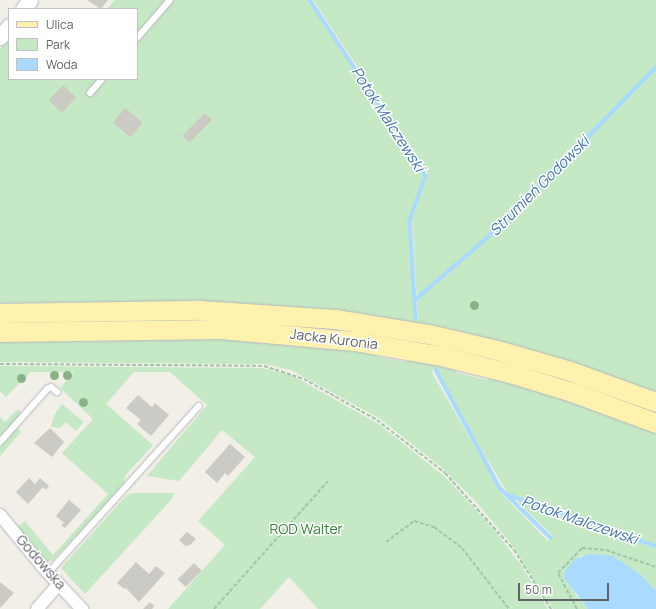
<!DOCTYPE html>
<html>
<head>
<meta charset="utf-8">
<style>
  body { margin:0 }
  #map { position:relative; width:656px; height:609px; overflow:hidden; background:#f1efe8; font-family:Manrope,sans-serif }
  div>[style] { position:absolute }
  .green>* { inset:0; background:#c5e8c5 }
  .water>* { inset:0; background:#aadaff }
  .stream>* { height:3.5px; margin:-1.75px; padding:0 1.75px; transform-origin:1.75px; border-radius:1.75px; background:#aadaff }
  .building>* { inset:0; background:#cccac5; transform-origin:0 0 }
  .path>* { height:2px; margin-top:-1px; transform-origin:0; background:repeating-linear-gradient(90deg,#9cc7a9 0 4px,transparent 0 6px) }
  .roads { filter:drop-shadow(0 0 1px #b5b8bc) drop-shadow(0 0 1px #b5b8bc) }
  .service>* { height:6px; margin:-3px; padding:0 3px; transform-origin:3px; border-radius:3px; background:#fff }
  .minor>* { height:12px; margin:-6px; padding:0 6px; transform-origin:6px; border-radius:6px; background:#fff }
  .tertiary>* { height:15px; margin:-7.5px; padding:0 7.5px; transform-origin:7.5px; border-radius:7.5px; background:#fff }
  .primary>* { height:19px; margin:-9.5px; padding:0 9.5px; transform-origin:9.5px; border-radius:9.5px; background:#fff2af }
  .trees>* { width:9px; height:9px; margin:-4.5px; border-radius:50%; background:#89b387 }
  span { translate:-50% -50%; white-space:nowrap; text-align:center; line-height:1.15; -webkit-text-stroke:3px #fff; paint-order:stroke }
  .street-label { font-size:14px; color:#5f6368 }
  .park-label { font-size:14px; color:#348238 }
  .water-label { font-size:15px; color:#4174aa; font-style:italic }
  .legend { position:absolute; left:8px; top:8px; width:130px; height:72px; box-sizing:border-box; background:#fff; border:1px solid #bfc1c3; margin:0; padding:5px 7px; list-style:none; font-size:12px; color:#5f6368 }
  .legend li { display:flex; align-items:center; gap:8px; height:20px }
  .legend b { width:20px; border:1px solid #bfc1c3 }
  .scale { position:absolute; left:518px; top:583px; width:91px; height:18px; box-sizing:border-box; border:2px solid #5f6368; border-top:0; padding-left:5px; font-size:12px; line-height:14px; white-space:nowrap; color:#5f6368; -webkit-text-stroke:3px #fff; paint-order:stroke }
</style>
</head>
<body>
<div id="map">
  <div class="green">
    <i style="clip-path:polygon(115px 0,309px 0,424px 176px,408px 223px,414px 318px,418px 319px,412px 220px,428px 173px,313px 0,656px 0,656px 395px,557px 360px,163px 302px,0 303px,0 49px,9px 38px,9px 79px,137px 79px,137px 9px,107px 9px)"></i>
    <i style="clip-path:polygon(190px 335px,367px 350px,378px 357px,407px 362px,417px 358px,449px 366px,458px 373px,486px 380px,496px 376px,577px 401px,656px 431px,656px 545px,508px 494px,450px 397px,437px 370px,433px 369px,432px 373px,503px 495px,548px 541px,553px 536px,517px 501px,656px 548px,656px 591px,641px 575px,613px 556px,581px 555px,565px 571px,575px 594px,588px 609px,553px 609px,509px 541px,477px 503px,441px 467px,379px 418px,291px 370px,264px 364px,0 362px,0 339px)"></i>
    <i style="clip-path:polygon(0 366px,262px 368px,293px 376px,380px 425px,445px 477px,494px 529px,521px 565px,548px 609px,318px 609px,289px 577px,260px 609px,168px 609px,225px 545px,198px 521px,255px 457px,222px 430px,179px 481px,147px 476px,207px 405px,170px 372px,134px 372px,106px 404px,153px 445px,125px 476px,124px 487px,53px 560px,47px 562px,16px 528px,25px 521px,53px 555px,108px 494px,62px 453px,93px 419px,60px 388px,74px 372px,31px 372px,6px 397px,0 391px)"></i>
    <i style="clip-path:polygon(62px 404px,84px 422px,76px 431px,66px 422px,60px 428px,51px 427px,54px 415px)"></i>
    <i style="clip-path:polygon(18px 409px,21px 414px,0 438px,0 417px,5px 422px)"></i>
    <i style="clip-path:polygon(17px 428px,21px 432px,0 456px,0 447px)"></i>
    <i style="clip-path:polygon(132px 493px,174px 493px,171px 500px,85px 594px,61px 568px,126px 496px)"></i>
  </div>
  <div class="water">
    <i style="clip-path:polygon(589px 554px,613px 556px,641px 575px,656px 591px,656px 609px,588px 609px,564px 578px,565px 571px,575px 559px)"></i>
  </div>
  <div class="stream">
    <i style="left:310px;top:0;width:211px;rotate:56.6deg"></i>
    <i style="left:426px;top:176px;width:48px;rotate:109.6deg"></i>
    <i style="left:410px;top:221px;width:97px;rotate:86.5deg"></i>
    <i style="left:416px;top:299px;width:112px;rotate:-40.7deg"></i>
    <i style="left:501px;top:226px;width:222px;rotate:-45.7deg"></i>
    <i style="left:436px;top:370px;width:134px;rotate:61.5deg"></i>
    <i style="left:500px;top:488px;width:71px;rotate:44.4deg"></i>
    <i style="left:508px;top:495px;width:157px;rotate:19deg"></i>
  </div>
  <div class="building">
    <i style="clip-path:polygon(108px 0,101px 9px,88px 1px,89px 0)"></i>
    <i style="left:63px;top:85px;width:18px;height:21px;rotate:43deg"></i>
    <i style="left:125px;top:108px;width:23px;height:19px;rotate:40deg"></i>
    <i style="left:205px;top:113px;width:10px;height:32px;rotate:45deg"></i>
    <i style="clip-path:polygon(138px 395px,152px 407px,155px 403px,169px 415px,151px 436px,137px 424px,141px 420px,126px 408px)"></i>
    <i style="clip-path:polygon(50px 428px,64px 442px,52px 457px,34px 443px)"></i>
    <i style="clip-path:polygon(230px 444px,245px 457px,228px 476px,225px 473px,217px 483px,205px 472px)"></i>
    <i style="clip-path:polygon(29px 478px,35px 484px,40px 478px,49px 486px,46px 490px,43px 487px,28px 504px,16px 492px)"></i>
    <i style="clip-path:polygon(69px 500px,81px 510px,65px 528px,61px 525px,64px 523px,56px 516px)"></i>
    <i style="clip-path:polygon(187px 532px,196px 539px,190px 545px,185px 546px,179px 540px)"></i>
    <i style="clip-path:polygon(136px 562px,149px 574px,156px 566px,165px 573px,139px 602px,126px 588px,124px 589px,117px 583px)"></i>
    <i style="left:194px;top:563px;width:11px;height:23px;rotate:45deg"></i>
    <i style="clip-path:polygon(0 582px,14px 593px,0 608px)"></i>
    <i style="clip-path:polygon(150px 602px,154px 606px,152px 609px,143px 609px)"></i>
  </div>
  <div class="path">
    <i style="left:0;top:364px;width:264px;rotate:0.4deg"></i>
    <i style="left:264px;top:366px;width:42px;rotate:18deg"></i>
    <i style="left:304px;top:379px;width:84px;rotate:29.3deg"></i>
    <i style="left:377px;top:420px;width:86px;rotate:37.9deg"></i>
    <i style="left:445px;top:473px;width:103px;rotate:48.1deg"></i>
    <i style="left:514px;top:550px;width:70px;rotate:57.9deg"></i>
    <i style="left:386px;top:542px;width:35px;rotate:-37deg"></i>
    <i style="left:414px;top:521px;width:21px;rotate:17deg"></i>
    <i style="left:434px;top:527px;width:35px;rotate:37deg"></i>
    <i style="left:462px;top:548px;width:77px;rotate:52.4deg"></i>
    <i style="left:214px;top:609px;width:171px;rotate:-48.3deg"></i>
    <i style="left:577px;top:609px;width:41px;rotate:-117.8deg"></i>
    <i style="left:558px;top:573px;width:35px;rotate:-46deg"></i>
    <i style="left:582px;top:548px;width:24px;rotate:5deg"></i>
    <i style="left:606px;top:550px;width:53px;rotate:18.8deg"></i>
  </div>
  <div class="roads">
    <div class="service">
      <i style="left:137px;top:38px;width:50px;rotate:-49deg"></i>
      <i style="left:90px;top:93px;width:18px;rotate:-49deg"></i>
      <i style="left:0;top:442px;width:71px;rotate:-48.4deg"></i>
      <i style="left:47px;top:389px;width:4px;rotate:-27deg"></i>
      <i style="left:51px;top:387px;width:8px;rotate:40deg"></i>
      <i style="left:48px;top:573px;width:225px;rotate:-47.9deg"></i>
    </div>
    <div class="minor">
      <i style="left:0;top:515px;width:75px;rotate:50.4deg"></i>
      <i style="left:48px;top:573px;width:50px;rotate:46.6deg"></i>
      <i style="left:37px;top:609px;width:33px;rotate:-49deg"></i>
    </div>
    <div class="tertiary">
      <i style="left:23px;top:9px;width:11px;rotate:-52deg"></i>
      <i style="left:0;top:37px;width:14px;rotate:-51deg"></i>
    </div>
    <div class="primary">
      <i style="left:0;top:313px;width:200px;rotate:-0.9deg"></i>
      <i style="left:200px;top:310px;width:135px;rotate:3.8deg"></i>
      <i style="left:335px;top:319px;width:95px;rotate:9.1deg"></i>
      <i style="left:429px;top:334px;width:70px;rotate:13.2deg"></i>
      <i style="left:497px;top:350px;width:76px;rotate:16deg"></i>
      <i style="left:570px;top:371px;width:91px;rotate:19.8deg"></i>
      <i style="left:0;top:332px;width:221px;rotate:-0.8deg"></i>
      <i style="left:221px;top:329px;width:134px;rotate:5.2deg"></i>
      <i style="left:354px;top:341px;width:88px;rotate:9.8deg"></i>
      <i style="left:441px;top:356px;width:74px;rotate:14deg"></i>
      <i style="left:513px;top:374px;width:65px;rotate:17deg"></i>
      <i style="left:575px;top:393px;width:86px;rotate:20.3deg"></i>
    </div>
  </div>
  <div class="trees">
    <i style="left:474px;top:305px"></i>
    <i style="left:54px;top:375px"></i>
    <i style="left:67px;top:375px"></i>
    <i style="left:21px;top:378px"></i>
    <i style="left:83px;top:402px"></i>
  </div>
  <div class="street-label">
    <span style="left:334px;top:339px;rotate:7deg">Jacka Kuronia</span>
    <span style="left:41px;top:562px;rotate:49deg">Godowska</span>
  </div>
  <div class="park-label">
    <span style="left:306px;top:529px">ROD Walter</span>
  </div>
  <div class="water-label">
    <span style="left:388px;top:119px;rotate:57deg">Potok Malczewski</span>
    <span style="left:539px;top:186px;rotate:-45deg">Strumień Godowski</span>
    <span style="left:580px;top:520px;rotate:19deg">Potok Malczewski</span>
  </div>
  <ul class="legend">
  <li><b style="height:5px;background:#fff2af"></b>Ulica</li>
  <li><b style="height:11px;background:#c5e8c5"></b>Park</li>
  <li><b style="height:11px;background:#aadaff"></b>Woda</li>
  </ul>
  <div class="scale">50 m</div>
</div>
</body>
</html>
